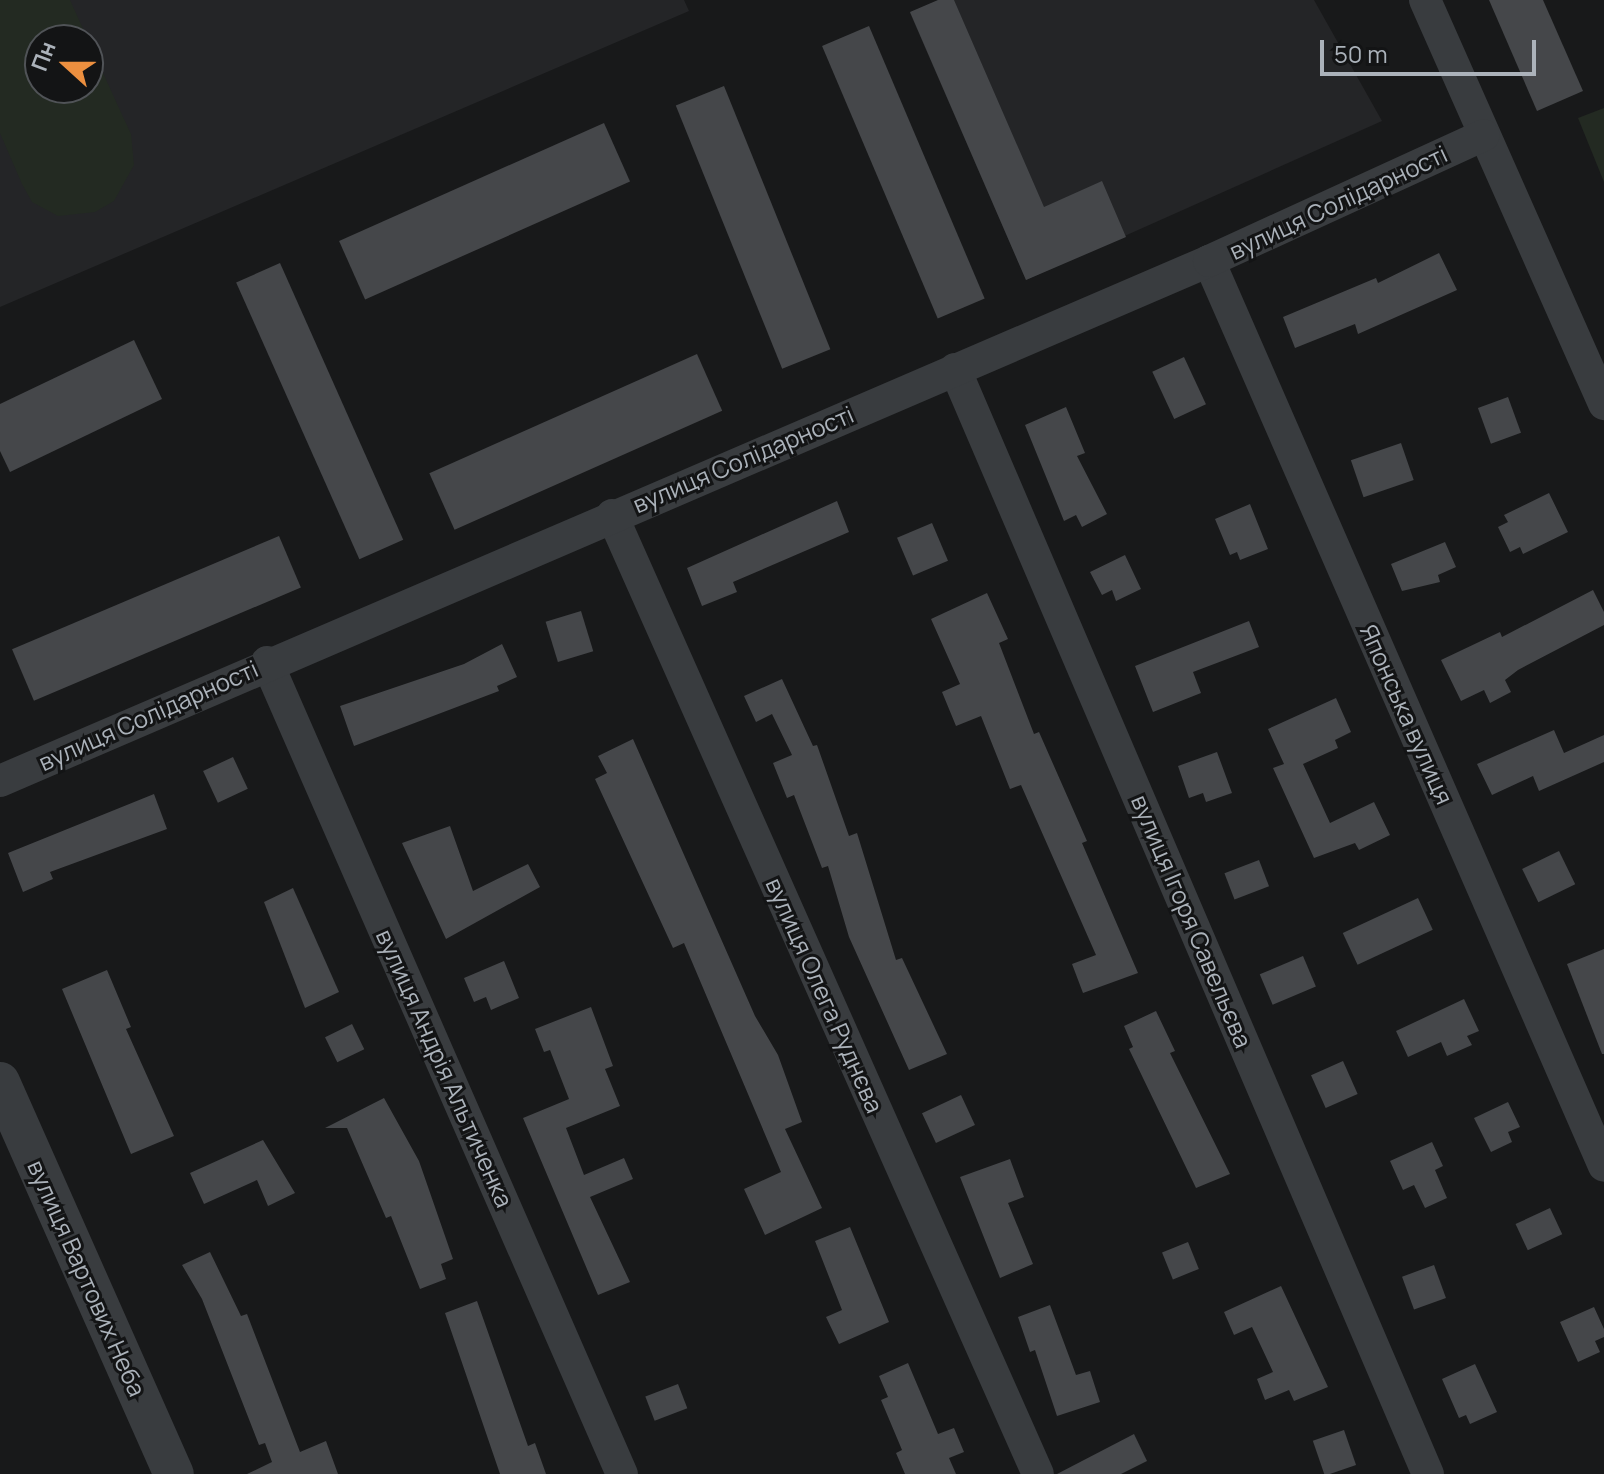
<!DOCTYPE html>
<html>
<head>
<meta charset="utf-8">
<style>
  body { margin:0 }
  #map { position:relative; width:1604px; height:1474px; overflow:hidden; background:#18191a; font-family:Manrope,sans-serif }
  div>[style] { position:absolute }
  .built>* { inset:0; background:#242527 }
  .green>* { inset:0; background:#232a22 }
  .building>* { inset:0; background:#45474a; transform-origin:0 0 }
  .minor>* { height:32px; margin:-16px; padding:0 16px; transform-origin:16px; border-radius:16px; background:#393c3f }
  .tertiary>* { height:40px; margin:-20px; padding:0 20px; transform-origin:20px; border-radius:20px; background:#393c3f }
  span { translate:-50% -50%; white-space:nowrap; text-align:center; line-height:1.15; -webkit-text-stroke:6px #131415; paint-order:stroke }
  .street-label { font-size:24px; color:#abb2ba }
  .north { position:absolute; left:24px; top:24px; width:80px; height:80px; box-sizing:border-box; background:#131415; border:2px solid #505357; border-radius:50%; rotate:291deg; font-size:22px; font-weight:700; line-height:32px; text-align:center; color:#abb2ba }
  .north::after { content:''; display:block; margin:auto; width:28px; height:36px; background:#ec8f3f; clip-path:polygon(50% 0,100% 100%,50% 72%,0 100%) }
  .scale { position:absolute; left:1320px; top:40px; width:216px; height:36px; box-sizing:border-box; border:4px solid #abb2ba; border-top:0; padding-left:10px; font-size:24px; line-height:28px; white-space:nowrap; color:#abb2ba; -webkit-text-stroke:6px #131415; paint-order:stroke }
</style>
</head>
<body>
<div id="map">
  <div class="built">
    <i style="clip-path:polygon(evenodd,0 0,684px 0,689px 11px,0 307px,0 0,40px 40px,88px 40px,88px 88px,40px 88px,40px 40px)"></i>
    <i style="clip-path:polygon(939px 0,1314px 0,1382px 121px,1026px 280px,910px 13px)"></i>
  </div>
  <div class="green">
    <i style="clip-path:polygon(evenodd,0 0,70px 0,118px 106px,131px 134px,134px 165px,114px 201px,95px 212px,58px 216px,32px 202px,22px 184px,0 133px,0 0,88px 40px,88px 88px,40px 88px,40px 40px,88px 40px)"></i>
    <i style="clip-path:polygon(1604px 108px,1604px 182px,1578px 118px)"></i>
  </div>
  <div class="building">
    <i style="clip-path:polygon(938px 0,954px 0,1044px 207px,1102px 181px,1126px 237px,1026px 280px,910px 12px)"></i>
    <i style="clip-path:polygon(1489px 0,1543px 0,1583px 91px,1537px 111px)"></i>
    <i style="left:869px;top:26px;width:296px;height:51px;rotate:67deg"></i>
    <i style="left:724px;top:86px;width:284px;height:52px;rotate:68deg"></i>
    <i style="left:604px;top:123px;width:64px;height:290px;rotate:66deg"></i>
    <i style="clip-path:polygon(1439px 253px,1457px 290px,1358px 334px,1355px 324px,1295px 348px,1283px 317px,1376px 278px,1378px 283px)"></i>
    <i style="left:280px;top:263px;width:303px;height:48px;rotate:66deg"></i>
    <i style="clip-path:polygon(134px 340px,162px 399px,10px 472px,0 451px,0 404px)"></i>
    <i style="left:697px;top:354px;width:62px;height:293px;rotate:66deg"></i>
    <i style="left:1184px;top:357px;width:52px;height:35px;rotate:65deg"></i>
    <i style="left:1508px;top:397px;width:38px;height:32px;rotate:70deg"></i>
    <i style="clip-path:polygon(1066px 407px,1085px 453px,1077px 456px,1107px 514px,1082px 527px,1076px 515px,1064px 521px,1025px 425px)"></i>
    <i style="left:1401px;top:443px;width:39px;height:53px;rotate:71deg"></i>
    <i style="clip-path:polygon(1549px 493px,1568px 532px,1523px 554px,1520px 547px,1510px 552px,1498px 527px,1508px 522px,1504px 515px)"></i>
    <i style="clip-path:polygon(837px 501px,849px 532px,733px 582px,737px 592px,702px 606px,687px 568px)"></i>
    <i style="clip-path:polygon(1250px 504px,1268px 549px,1240px 560px,1237px 552px,1230px 555px,1215px 519px)"></i>
    <i style="left:932px;top:523px;width:41px;height:38px;rotate:67deg"></i>
    <i style="left:279px;top:536px;width:56px;height:290px;rotate:67deg"></i>
    <i style="clip-path:polygon(1445px 542px,1456px 567px,1438px 575px,1440px 582px,1402px 591px,1391px 564px)"></i>
    <i style="clip-path:polygon(1125px 555px,1141px 589px,1116px 601px,1112px 590px,1102px 595px,1090px 572px)"></i>
    <i style="clip-path:polygon(1593px 590px,1604px 612px,1604px 625px,1518px 670px,1505px 680px,1511px 692px,1490px 703px,1484px 690px,1461px 701px,1441px 660px,1500px 632px,1502px 637px)"></i>
    <i style="clip-path:polygon(987px 593px,1008px 639px,999px 643px,1034px 734px,1039px 732px,1087px 841px,1082px 843px,1138px 973px,1083px 993px,1072px 964px,1096px 955px,1021px 785px,1010px 789px,981px 716px,956px 726px,942px 692px,960px 684px,931px 619px)"></i>
    <i style="left:581px;top:611px;width:42px;height:37px;rotate:73deg"></i>
    <i style="clip-path:polygon(1249px 621px,1259px 647px,1193px 672px,1201px 693px,1153px 712px,1135px 666px)"></i>
    <i style="clip-path:polygon(502px 644px,517px 677px,497px 686px,499px 691px,354px 746px,340px 706px,464px 664px)"></i>
    <i style="clip-path:polygon(782px 679px,813px 746px,817px 745px,849px 836px,857px 833px,896px 960px,902px 958px,947px 1054px,909px 1070px,849px 937px,828px 866px,822px 868px,794px 795px,787px 798px,773px 763px,792px 755px,772px 714px,756px 722px,744px 696px)"></i>
    <i style="clip-path:polygon(1336px 698px,1351px 732px,1335px 740px,1338px 748px,1303px 764px,1330px 823px,1374px 802px,1390px 835px,1359px 850px,1355px 843px,1314px 858px,1273px 768px,1284px 764px,1268px 729px)"></i>
    <i style="clip-path:polygon(1554px 730px,1564px 753px,1604px 735px,1604px 762px,1539px 791px,1533px 776px,1492px 795px,1477px 764px)"></i>
    <i style="clip-path:polygon(633px 739px,755px 1016px,778px 1055px,802px 1122px,785px 1129px,822px 1208px,765px 1235px,744px 1189px,781px 1172px,684px 943px,673px 948px,595px 779px,607px 773px,598px 756px)"></i>
    <i style="clip-path:polygon(1217px 752px,1232px 793px,1206px 802px,1203px 793px,1189px 798px,1178px 766px)"></i>
    <i style="left:233px;top:757px;width:35px;height:33px;rotate:65deg"></i>
    <i style="clip-path:polygon(154px 794px,167px 829px,50px 872px,53px 879px,23px 892px,8px 853px)"></i>
    <i style="clip-path:polygon(450px 826px,473px 891px,528px 864px,540px 887px,446px 939px,402px 843px)"></i>
    <i style="left:1559px;top:851px;width:37px;height:41px;rotate:64deg"></i>
    <i style="left:1259px;top:860px;width:28px;height:37px;rotate:69deg"></i>
    <i style="clip-path:polygon(293px 888px,339px 992px,305px 1008px,264px 902px)"></i>
    <i style="left:1418px;top:898px;width:35px;height:83px;rotate:65deg"></i>
    <i style="clip-path:polygon(1604px 949px,1604px 1054px,1602px 1054px,1567px 964px)"></i>
    <i style="left:1303px;top:956px;width:33px;height:47px;rotate:67deg"></i>
    <i style="clip-path:polygon(504px 961px,519px 998px,491px 1010px,486px 997px,474px 1002px,464px 978px)"></i>
    <i style="clip-path:polygon(107px 970px,131px 1027px,126px 1029px,174px 1136px,131px 1154px,62px 989px)"></i>
    <i style="clip-path:polygon(1464px 999px,1479px 1031px,1467px 1036px,1472px 1045px,1447px 1056px,1441px 1042px,1408px 1057px,1396px 1031px)"></i>
    <i style="clip-path:polygon(591px 1007px,613px 1066px,605px 1069px,620px 1106px,566px 1128px,584px 1175px,624px 1158px,633px 1179px,590px 1197px,630px 1282px,598px 1295px,523px 1118px,569px 1099px,550px 1050px,544px 1052px,535px 1029px)"></i>
    <i style="clip-path:polygon(1156px 1011px,1175px 1051px,1170px 1053px,1230px 1174px,1196px 1188px,1129px 1049px,1133px 1047px,1124px 1026px)"></i>
    <i style="left:352px;top:1024px;width:28px;height:30px;rotate:64deg"></i>
    <i style="left:1343px;top:1061px;width:36px;height:35px;rotate:66deg"></i>
    <i style="left:961px;top:1095px;width:33px;height:43px;rotate:65deg"></i>
    <i style="clip-path:polygon(384px 1098px,419px 1161px,453px 1259px,441px 1264px,446px 1279px,420px 1289px,391px 1216px,386px 1218px,347px 1128px,325px 1128px)"></i>
    <i style="clip-path:polygon(1508px 1102px,1520px 1127px,1508px 1132px,1512px 1142px,1491px 1152px,1474px 1118px)"></i>
    <i style="clip-path:polygon(263px 1140px,295px 1193px,268px 1206px,257px 1180px,204px 1204px,190px 1173px)"></i>
    <i style="clip-path:polygon(1432px 1142px,1443px 1166px,1435px 1170px,1447px 1198px,1425px 1208px,1414px 1185px,1403px 1190px,1390px 1161px)"></i>
    <i style="clip-path:polygon(1010px 1159px,1024px 1197px,1008px 1203px,1033px 1264px,1000px 1278px,960px 1177px)"></i>
    <i style="left:1550px;top:1208px;width:29px;height:38px;rotate:65deg"></i>
    <i style="clip-path:polygon(850px 1227px,889px 1322px,839px 1344px,826px 1317px,842px 1310px,815px 1241px)"></i>
    <i style="left:1188px;top:1242px;width:29px;height:28px;rotate:68deg"></i>
    <i style="clip-path:polygon(210px 1252px,241px 1316px,247px 1314px,300px 1452px,326px 1441px,338px 1474px,247px 1474px,272px 1462px,265px 1443px,259px 1445px,202px 1299px,182px 1265px)"></i>
    <i style="left:1434px;top:1265px;width:35px;height:34px;rotate:70deg"></i>
    <i style="clip-path:polygon(1281px 1286px,1328px 1387px,1294px 1401px,1289px 1390px,1265px 1400px,1257px 1379px,1273px 1372px,1252px 1327px,1234px 1335px,1224px 1312px)"></i>
    <i style="clip-path:polygon(477px 1301px,528px 1446px,535px 1443px,546px 1474px,500px 1474px,445px 1313px)"></i>
    <i style="clip-path:polygon(1050px 1305px,1076px 1375px,1090px 1371px,1100px 1402px,1057px 1416px,1035px 1350px,1030px 1352px,1018px 1317px)"></i>
    <i style="clip-path:polygon(1594px 1307px,1604px 1329px,1604px 1337px,1595px 1341px,1600px 1352px,1578px 1362px,1560px 1322px)"></i>
    <i style="clip-path:polygon(908px 1363px,938px 1434px,954px 1428px,964px 1452px,949px 1458px,956px 1474px,905px 1474px,896px 1453px,902px 1450px,881px 1400px,888px 1397px,879px 1376px)"></i>
    <i style="clip-path:polygon(1475px 1364px,1497px 1412px,1470px 1424px,1466px 1415px,1459px 1418px,1442px 1379px)"></i>
    <i style="left:678px;top:1384px;width:26px;height:35px;rotate:69deg"></i>
    <i style="left:1344px;top:1430px;width:37px;height:33px;rotate:71deg"></i>
    <i style="clip-path:polygon(1134px 1434px,1147px 1461px,1121px 1474px,1057px 1474px)"></i>
  </div>
  <div class="minor">
    <i style="left:1425px;top:0;width:442px;rotate:66.1deg"></i>
    <i style="left:1209px;top:261px;width:987px;rotate:66.42deg"></i>
    <i style="left:955px;top:369px;width:1202px;rotate:66.83deg"></i>
    <i style="left:612px;top:515px;width:1049px;rotate:66.05deg"></i>
    <i style="left:267px;top:662px;width:886px;rotate:66.39deg"></i>
    <i style="left:0;top:781px;width:1316px;rotate:-23.27deg"></i>
    <i style="left:1209px;top:261px;width:302px;rotate:-24.6deg"></i>
  </div>
  <div class="tertiary">
    <i style="left:0;top:1082px;width:429px;rotate:66.1deg"></i>
  </div>
  <div class="street-label">
    <span style="left:1338px;top:202px;rotate:-25deg">вулиця Солідарності</span>
    <span style="left:743px;top:459px;rotate:-23deg">вулиця Солідарності</span>
    <span style="left:1407px;top:714px;rotate:66deg">Японська вулиця</span>
    <span style="left:148px;top:715px;rotate:-24deg">вулиця Солідарності</span>
    <span style="left:1192px;top:921px;rotate:67deg">вулиця Ігоря Савельєва</span>
    <span style="left:825px;top:995px;rotate:66deg">вулиця Олега Руднєва</span>
    <span style="left:445px;top:1068px;rotate:66deg">вулиця Андрія Альтиченка</span>
    <span style="left:87px;top:1278px;rotate:66deg">вулиця Вартових Неба</span>
  </div>
  <div class="north">Пн</div>
  <div class="scale">50 m</div>
</div>
</body>
</html>
